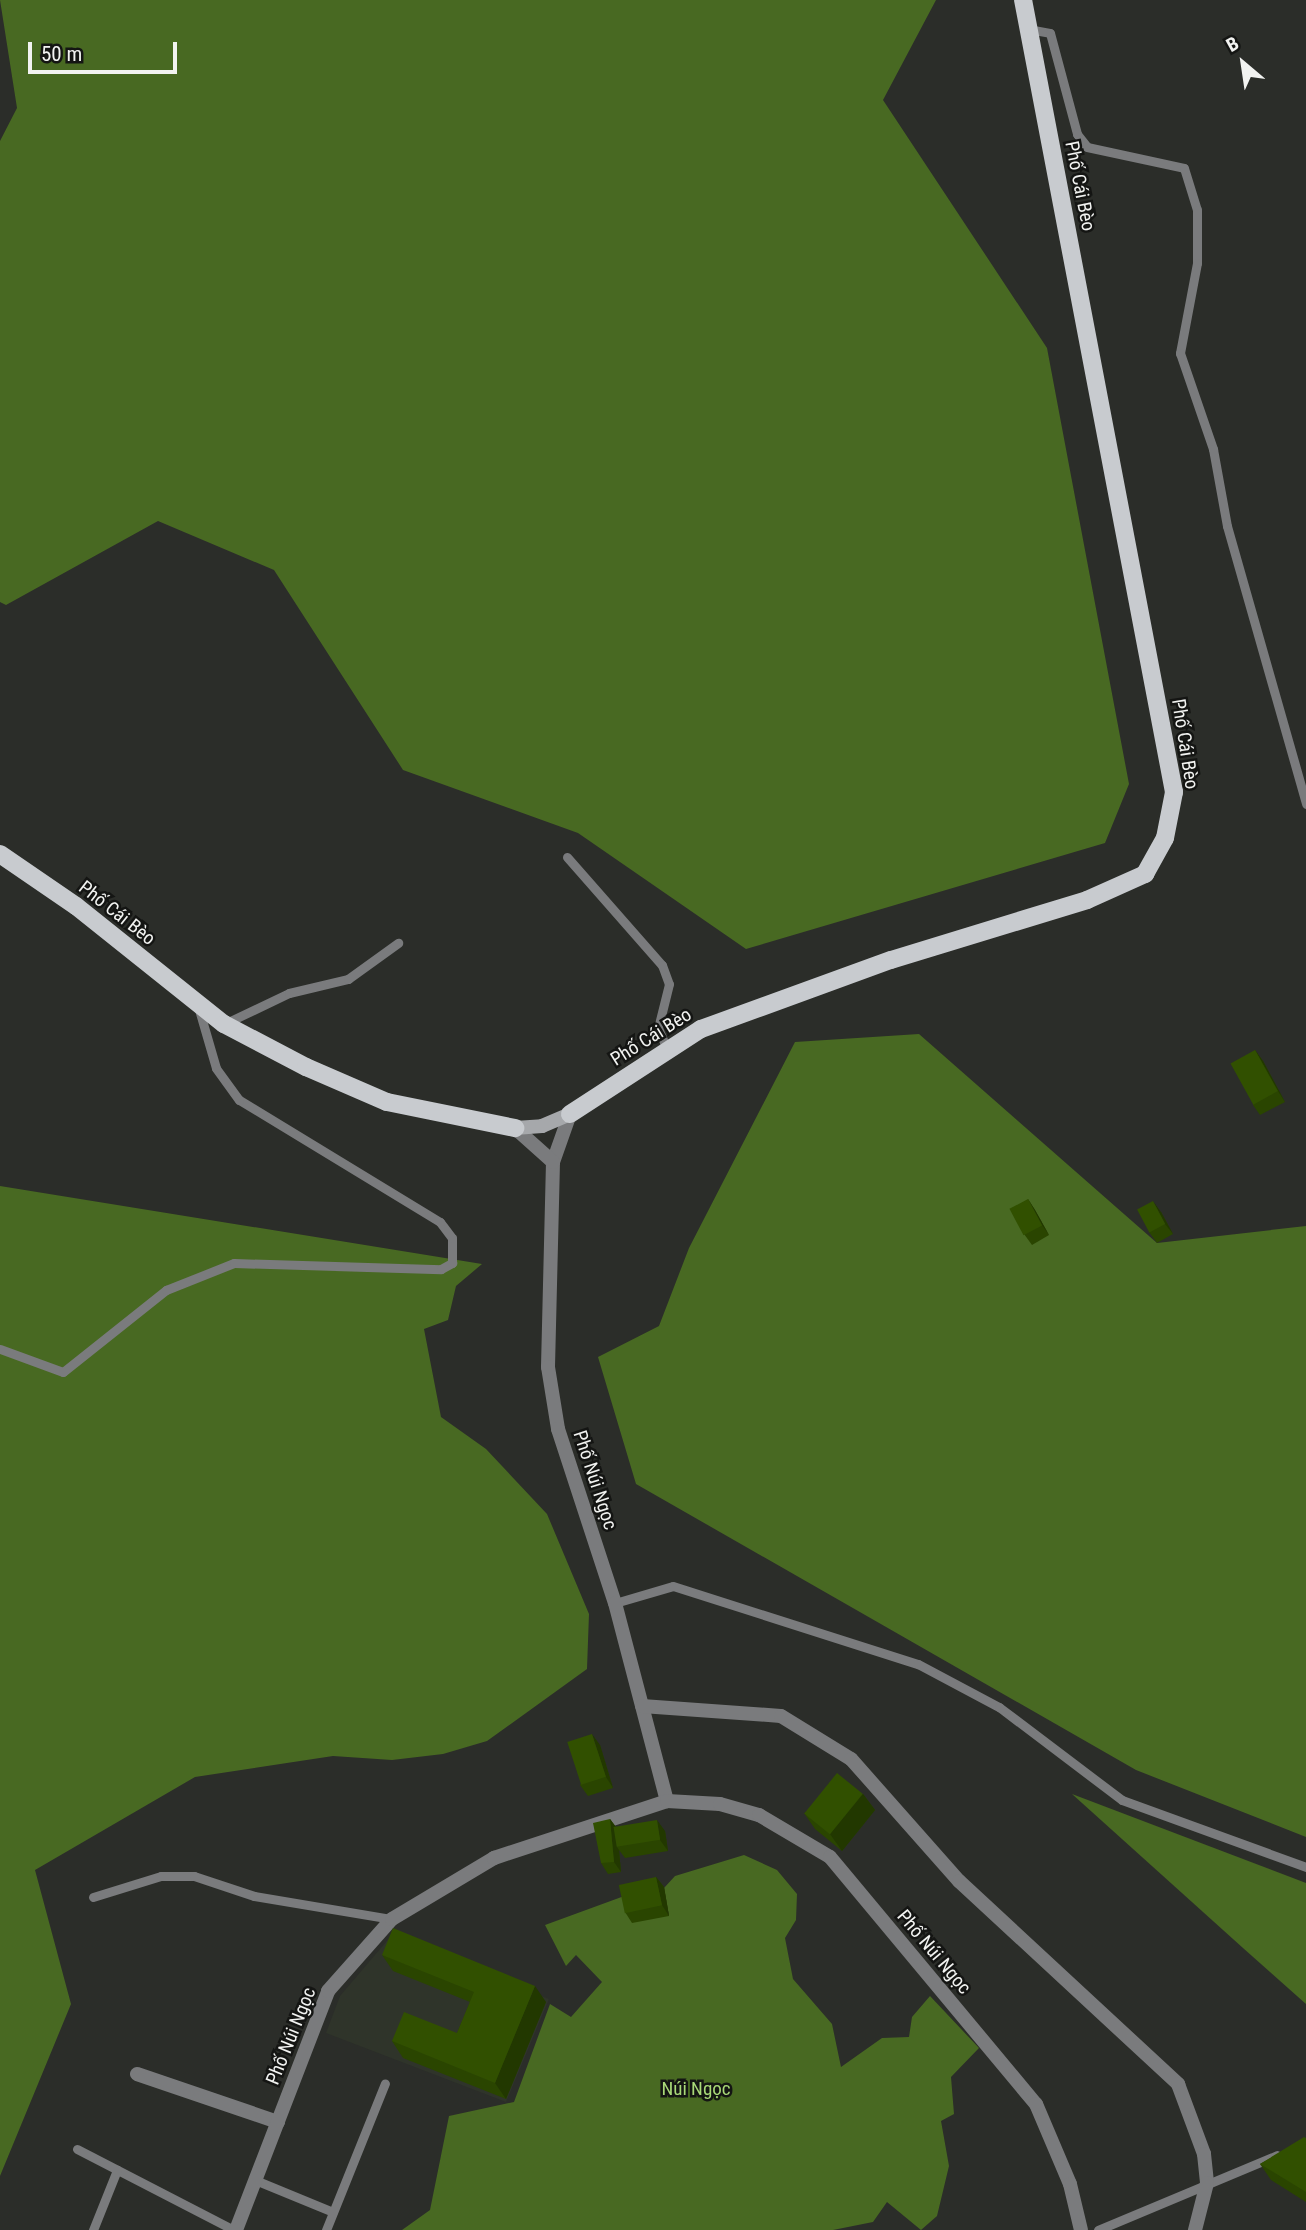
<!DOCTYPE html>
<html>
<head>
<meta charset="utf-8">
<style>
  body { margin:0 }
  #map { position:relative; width:1306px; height:2230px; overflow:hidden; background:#2b2d29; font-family:"Roboto Condensed",sans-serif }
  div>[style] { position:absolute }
  .built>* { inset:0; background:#2f342a }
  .forest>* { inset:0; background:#486922 }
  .lane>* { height:9px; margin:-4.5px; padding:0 4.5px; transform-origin:4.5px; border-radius:4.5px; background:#7a7b7d }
  .street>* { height:14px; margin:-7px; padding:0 7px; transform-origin:7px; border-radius:7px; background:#7a7b7d }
  .secondary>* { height:14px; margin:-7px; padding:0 7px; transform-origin:7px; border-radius:7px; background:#a6a8ab }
  .primary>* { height:18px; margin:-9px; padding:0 9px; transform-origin:9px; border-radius:9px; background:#c8cbcf }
  .wall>* { inset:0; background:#2a4500 }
  .shaded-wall>* { inset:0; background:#223800 }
  .building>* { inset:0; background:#315000; transform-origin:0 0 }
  span { translate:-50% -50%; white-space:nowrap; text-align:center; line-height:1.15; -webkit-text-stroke:5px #141513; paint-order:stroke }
  .street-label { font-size:19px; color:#f2f3f1 }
  .park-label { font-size:19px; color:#a9d978 }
  .north { position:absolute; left:1208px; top:28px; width:70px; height:70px; -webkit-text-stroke:5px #141513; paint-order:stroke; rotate:331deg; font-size:19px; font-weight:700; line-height:28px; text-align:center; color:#f2f3f1 }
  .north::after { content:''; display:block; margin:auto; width:24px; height:32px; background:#f2f3f1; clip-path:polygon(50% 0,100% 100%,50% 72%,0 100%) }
  .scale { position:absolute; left:28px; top:42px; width:149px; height:32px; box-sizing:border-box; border:4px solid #f2f3f1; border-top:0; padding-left:9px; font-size:21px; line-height:24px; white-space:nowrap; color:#f2f3f1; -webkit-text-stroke:5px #141513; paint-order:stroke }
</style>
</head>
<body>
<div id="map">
  <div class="built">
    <i style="clip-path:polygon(392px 1935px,549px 1999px,506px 2102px,326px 2033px,340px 1996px)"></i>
  </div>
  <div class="forest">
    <i style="clip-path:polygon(0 0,936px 0,883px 100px,1047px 348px,1129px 784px,1105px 843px,746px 949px,578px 833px,403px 770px,274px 570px,158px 521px,6px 605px,0 602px,0 141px,17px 108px)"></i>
    <i style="clip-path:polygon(919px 1034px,1157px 1243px,1306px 1226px,1306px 1837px,1136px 1770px,636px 1484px,598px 1357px,659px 1326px,689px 1248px,795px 1042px)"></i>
    <i style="clip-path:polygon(0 1186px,482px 1264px,456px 1286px,448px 1320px,424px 1329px,441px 1417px,486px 1449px,547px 1514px,589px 1614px,587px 1669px,487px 1741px,443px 1754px,392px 1760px,333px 1756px,195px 1777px,35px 1870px,71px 2004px,0 2176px)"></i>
    <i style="clip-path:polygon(1072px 1794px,1306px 1883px,1306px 2004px,1243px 1948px)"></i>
    <i style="clip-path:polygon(744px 1855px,777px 1870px,797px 1894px,796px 1920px,785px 1938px,793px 1979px,832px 2024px,841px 2067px,882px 2038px,909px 2037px,912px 2017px,930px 1996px,979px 2048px,951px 2077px,954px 2114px,941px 2121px,949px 2166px,937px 2216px,921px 2230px,887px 2202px,873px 2222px,833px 2230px,402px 2230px,430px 2210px,449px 2116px,514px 2102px,550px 2004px,571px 2017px,602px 1982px,576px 1955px,566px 1966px,545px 1925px,627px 1895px,669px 1916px,664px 1888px,675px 1876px)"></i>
  </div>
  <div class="lane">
    <i style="left:1028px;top:29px;width:22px;rotate:10deg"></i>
    <i style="left:1050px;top:33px;width:105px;rotate:75deg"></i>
    <i style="left:1077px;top:134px;width:16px;rotate:52deg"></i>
    <i style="left:1087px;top:147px;width:99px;rotate:12.2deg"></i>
    <i style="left:1184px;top:168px;width:44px;rotate:72.8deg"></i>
    <i style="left:1197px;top:210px;width:53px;rotate:90deg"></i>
    <i style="left:1197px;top:263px;width:92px;rotate:100.7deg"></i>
    <i style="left:1180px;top:353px;width:102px;rotate:71deg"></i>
    <i style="left:1213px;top:449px;width:78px;rotate:79.7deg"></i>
    <i style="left:1227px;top:526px;width:289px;rotate:74.1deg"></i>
    <i style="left:567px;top:857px;width:144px;rotate:48.7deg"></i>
    <i style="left:662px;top:965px;width:20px;rotate:70deg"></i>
    <i style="left:669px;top:984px;width:45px;rotate:104deg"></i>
    <i style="left:658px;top:1028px;width:25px;rotate:67deg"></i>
    <i style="left:224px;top:1024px;width:72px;rotate:-25.5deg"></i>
    <i style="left:289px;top:993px;width:61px;rotate:-13.3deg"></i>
    <i style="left:348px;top:979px;width:62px;rotate:-35.8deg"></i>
    <i style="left:0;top:1349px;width:67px;rotate:20.1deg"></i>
    <i style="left:63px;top:1372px;width:132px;rotate:-38.5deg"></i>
    <i style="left:166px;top:1290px;width:73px;rotate:-21.7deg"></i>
    <i style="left:234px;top:1263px;width:207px;rotate:1.7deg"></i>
    <i style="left:441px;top:1269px;width:13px;rotate:-29deg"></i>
    <i style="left:452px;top:1263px;width:25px;rotate:-90deg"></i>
    <i style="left:452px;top:1238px;width:20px;rotate:-127deg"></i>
    <i style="left:440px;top:1222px;width:235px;rotate:-148.7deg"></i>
    <i style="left:239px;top:1100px;width:39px;rotate:-126deg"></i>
    <i style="left:216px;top:1068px;width:65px;rotate:-106.2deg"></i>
    <i style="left:615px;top:1603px;width:60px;rotate:-16.3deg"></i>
    <i style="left:673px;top:1586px;width:257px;rotate:17.7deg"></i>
    <i style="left:918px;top:1664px;width:92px;rotate:28deg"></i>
    <i style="left:999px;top:1707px;width:154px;rotate:37.1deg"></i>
    <i style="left:1122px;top:1800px;width:196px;rotate:20deg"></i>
    <i style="left:93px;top:1897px;width:71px;rotate:-17.2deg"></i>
    <i style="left:161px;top:1876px;width:33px"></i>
    <i style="left:194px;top:1876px;width:63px;rotate:18.4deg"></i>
    <i style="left:254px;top:1896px;width:140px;rotate:9.5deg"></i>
    <i style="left:77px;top:2149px;width:177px;rotate:27.3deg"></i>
    <i style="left:255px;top:2180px;width:84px;rotate:22.3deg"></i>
    <i style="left:93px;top:2230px;width:65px;rotate:-68.2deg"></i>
    <i style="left:326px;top:2230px;width:158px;rotate:-68.1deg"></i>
    <i style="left:1098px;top:2230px;width:194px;rotate:-22.7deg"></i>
  </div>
  <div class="street">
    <i style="left:570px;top:1114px;width:51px;rotate:109.5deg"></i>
    <i style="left:553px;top:1162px;width:205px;rotate:91.4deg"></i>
    <i style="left:548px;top:1367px;width:63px;rotate:80.8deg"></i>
    <i style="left:558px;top:1429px;width:183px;rotate:71.9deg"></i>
    <i style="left:615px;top:1603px;width:205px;rotate:75.3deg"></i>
    <i style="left:515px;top:1128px;width:51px;rotate:41.8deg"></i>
    <i style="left:642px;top:1706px;width:139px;rotate:4.1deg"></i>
    <i style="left:781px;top:1716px;width:82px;rotate:31.6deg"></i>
    <i style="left:851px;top:1759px;width:163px;rotate:48.5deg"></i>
    <i style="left:959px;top:1881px;width:299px;rotate:42.8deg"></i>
    <i style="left:1178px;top:2084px;width:75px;rotate:69.6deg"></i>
    <i style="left:1204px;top:2154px;width:29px;rotate:84deg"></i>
    <i style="left:1207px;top:2183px;width:49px;rotate:104.3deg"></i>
    <i style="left:137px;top:2074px;width:149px;rotate:18.8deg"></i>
    <i style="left:236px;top:2230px;width:256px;rotate:-68.9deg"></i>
    <i style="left:328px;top:1991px;width:96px;rotate:-48.4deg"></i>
    <i style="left:392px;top:1919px;width:119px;rotate:-30.9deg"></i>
    <i style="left:494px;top:1858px;width:182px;rotate:-18.2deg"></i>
    <i style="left:667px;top:1801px;width:53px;rotate:3.2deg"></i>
    <i style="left:720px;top:1804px;width:41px;rotate:15.8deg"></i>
    <i style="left:759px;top:1815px;width:82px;rotate:30.6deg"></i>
    <i style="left:830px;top:1857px;width:322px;rotate:50.2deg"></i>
    <i style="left:1036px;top:2104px;width:87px;rotate:67deg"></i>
    <i style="left:1070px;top:2184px;width:47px;rotate:76.6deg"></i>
  </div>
  <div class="secondary">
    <i style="left:515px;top:1128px;width:27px;rotate:-4deg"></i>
    <i style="left:542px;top:1126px;width:30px;rotate:-23deg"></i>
  </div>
  <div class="primary">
    <i style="left:0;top:854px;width:92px;rotate:34.4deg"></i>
    <i style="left:76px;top:906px;width:189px;rotate:38.6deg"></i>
    <i style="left:224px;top:1024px;width:93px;rotate:27.7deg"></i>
    <i style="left:306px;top:1067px;width:88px;rotate:23.4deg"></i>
    <i style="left:387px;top:1102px;width:131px;rotate:11.5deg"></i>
    <i style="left:570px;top:1114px;width:156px;rotate:-33deg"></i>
    <i style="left:701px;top:1029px;width:202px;rotate:-20deg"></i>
    <i style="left:891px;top:960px;width:205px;rotate:-17deg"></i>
    <i style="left:1087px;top:900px;width:64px;rotate:-24.1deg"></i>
    <i style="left:1145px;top:874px;width:41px;rotate:-60.9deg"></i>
    <i style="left:1165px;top:838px;width:47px;rotate:-78.9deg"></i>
    <i style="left:1174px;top:792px;width:806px;rotate:-100.79deg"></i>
  </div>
  <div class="wall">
    <i style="clip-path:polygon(1255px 1050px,1263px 1061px,1285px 1102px,1260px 1115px,1253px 1105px)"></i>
    <i style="clip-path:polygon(1028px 1199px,1035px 1210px,1049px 1235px,1032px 1245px,1024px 1234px)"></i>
    <i style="clip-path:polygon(1161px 1212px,1173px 1234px,1157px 1243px,1149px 1232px)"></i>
    <i style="clip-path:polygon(600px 1745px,613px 1788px,588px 1796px,580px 1785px)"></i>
    <i style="clip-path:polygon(863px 1794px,875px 1810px,842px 1851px,815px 1829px,804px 1813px)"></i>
    <i style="clip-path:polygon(610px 1819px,616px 1827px,665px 1831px,668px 1851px,625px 1858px,619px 1850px,621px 1872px,608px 1874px,601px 1863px)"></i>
    <i style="clip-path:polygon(656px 1877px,664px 1887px,669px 1916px,632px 1923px,625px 1912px)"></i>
    <i style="clip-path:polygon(382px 1955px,546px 2002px,506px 2099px,403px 2058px,392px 2041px,457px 2033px,470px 2002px,393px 1971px)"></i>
    <i style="clip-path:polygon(1306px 2138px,1306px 2202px,1271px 2180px,1260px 2164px)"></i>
  </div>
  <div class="shaded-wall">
    <i style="clip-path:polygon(1255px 1050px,1263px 1061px,1285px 1102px,1278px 1091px)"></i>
    <i style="clip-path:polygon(1028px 1199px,1035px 1210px,1049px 1235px,1042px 1225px)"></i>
    <i style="clip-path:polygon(1153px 1201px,1161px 1212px,1173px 1234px,1165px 1224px)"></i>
    <i style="clip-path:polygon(592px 1734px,600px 1745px,613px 1788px,606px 1777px)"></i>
    <i style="clip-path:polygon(863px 1794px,875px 1810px,842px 1851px,830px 1834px)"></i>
    <i style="clip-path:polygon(610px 1819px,618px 1830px,617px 1847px,619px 1850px,621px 1872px,614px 1862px)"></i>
    <i style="clip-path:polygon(657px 1820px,665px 1831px,668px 1851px,660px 1840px)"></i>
    <i style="clip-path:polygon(656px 1877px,664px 1887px,669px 1916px,662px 1905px)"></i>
    <i style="clip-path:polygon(535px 1986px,546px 2002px,506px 2099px,495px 2083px)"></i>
  </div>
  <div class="building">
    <i style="left:1255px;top:1050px;width:47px;height:28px;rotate:61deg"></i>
    <i style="left:1028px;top:1199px;width:30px;height:21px;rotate:62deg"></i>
    <i style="left:1153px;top:1201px;width:26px;height:18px;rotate:62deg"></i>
    <i style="left:592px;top:1734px;width:45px;height:26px;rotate:72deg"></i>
    <i style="left:837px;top:1773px;width:33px;height:52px;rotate:39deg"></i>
    <i style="clip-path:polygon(610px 1819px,614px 1862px,601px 1863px,593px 1823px)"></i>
    <i style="left:657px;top:1820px;width:20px;height:44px;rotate:81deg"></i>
    <i style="left:656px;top:1877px;width:29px;height:38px;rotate:78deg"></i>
    <i style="clip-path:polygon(393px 1928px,535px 1986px,495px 2083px,392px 2041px,404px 2012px,457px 2033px,474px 1992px,382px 1955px)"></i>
    <i style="clip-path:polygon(1304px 2137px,1306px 2138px,1306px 2192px,1260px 2164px)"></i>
  </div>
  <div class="street-label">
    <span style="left:1080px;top:186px;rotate:79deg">Phố Cái Bèo</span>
    <span style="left:1185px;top:744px;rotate:81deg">Phố Cái Bèo</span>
    <span style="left:117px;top:913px;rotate:38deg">Phố Cái Bèo</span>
    <span style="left:651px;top:1037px;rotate:-32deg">Phố Cái Bèo</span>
    <span style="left:595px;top:1480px;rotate:72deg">Phố Núi Ngọc</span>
    <span style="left:934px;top:1952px;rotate:50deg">Phố Núi Ngọc</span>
    <span style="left:291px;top:2036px;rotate:-68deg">Phố Núi Ngọc</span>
  </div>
  <div class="park-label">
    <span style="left:696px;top:2089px">Núi Ngọc</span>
  </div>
  <div class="north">B</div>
  <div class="scale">50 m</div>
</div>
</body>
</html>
